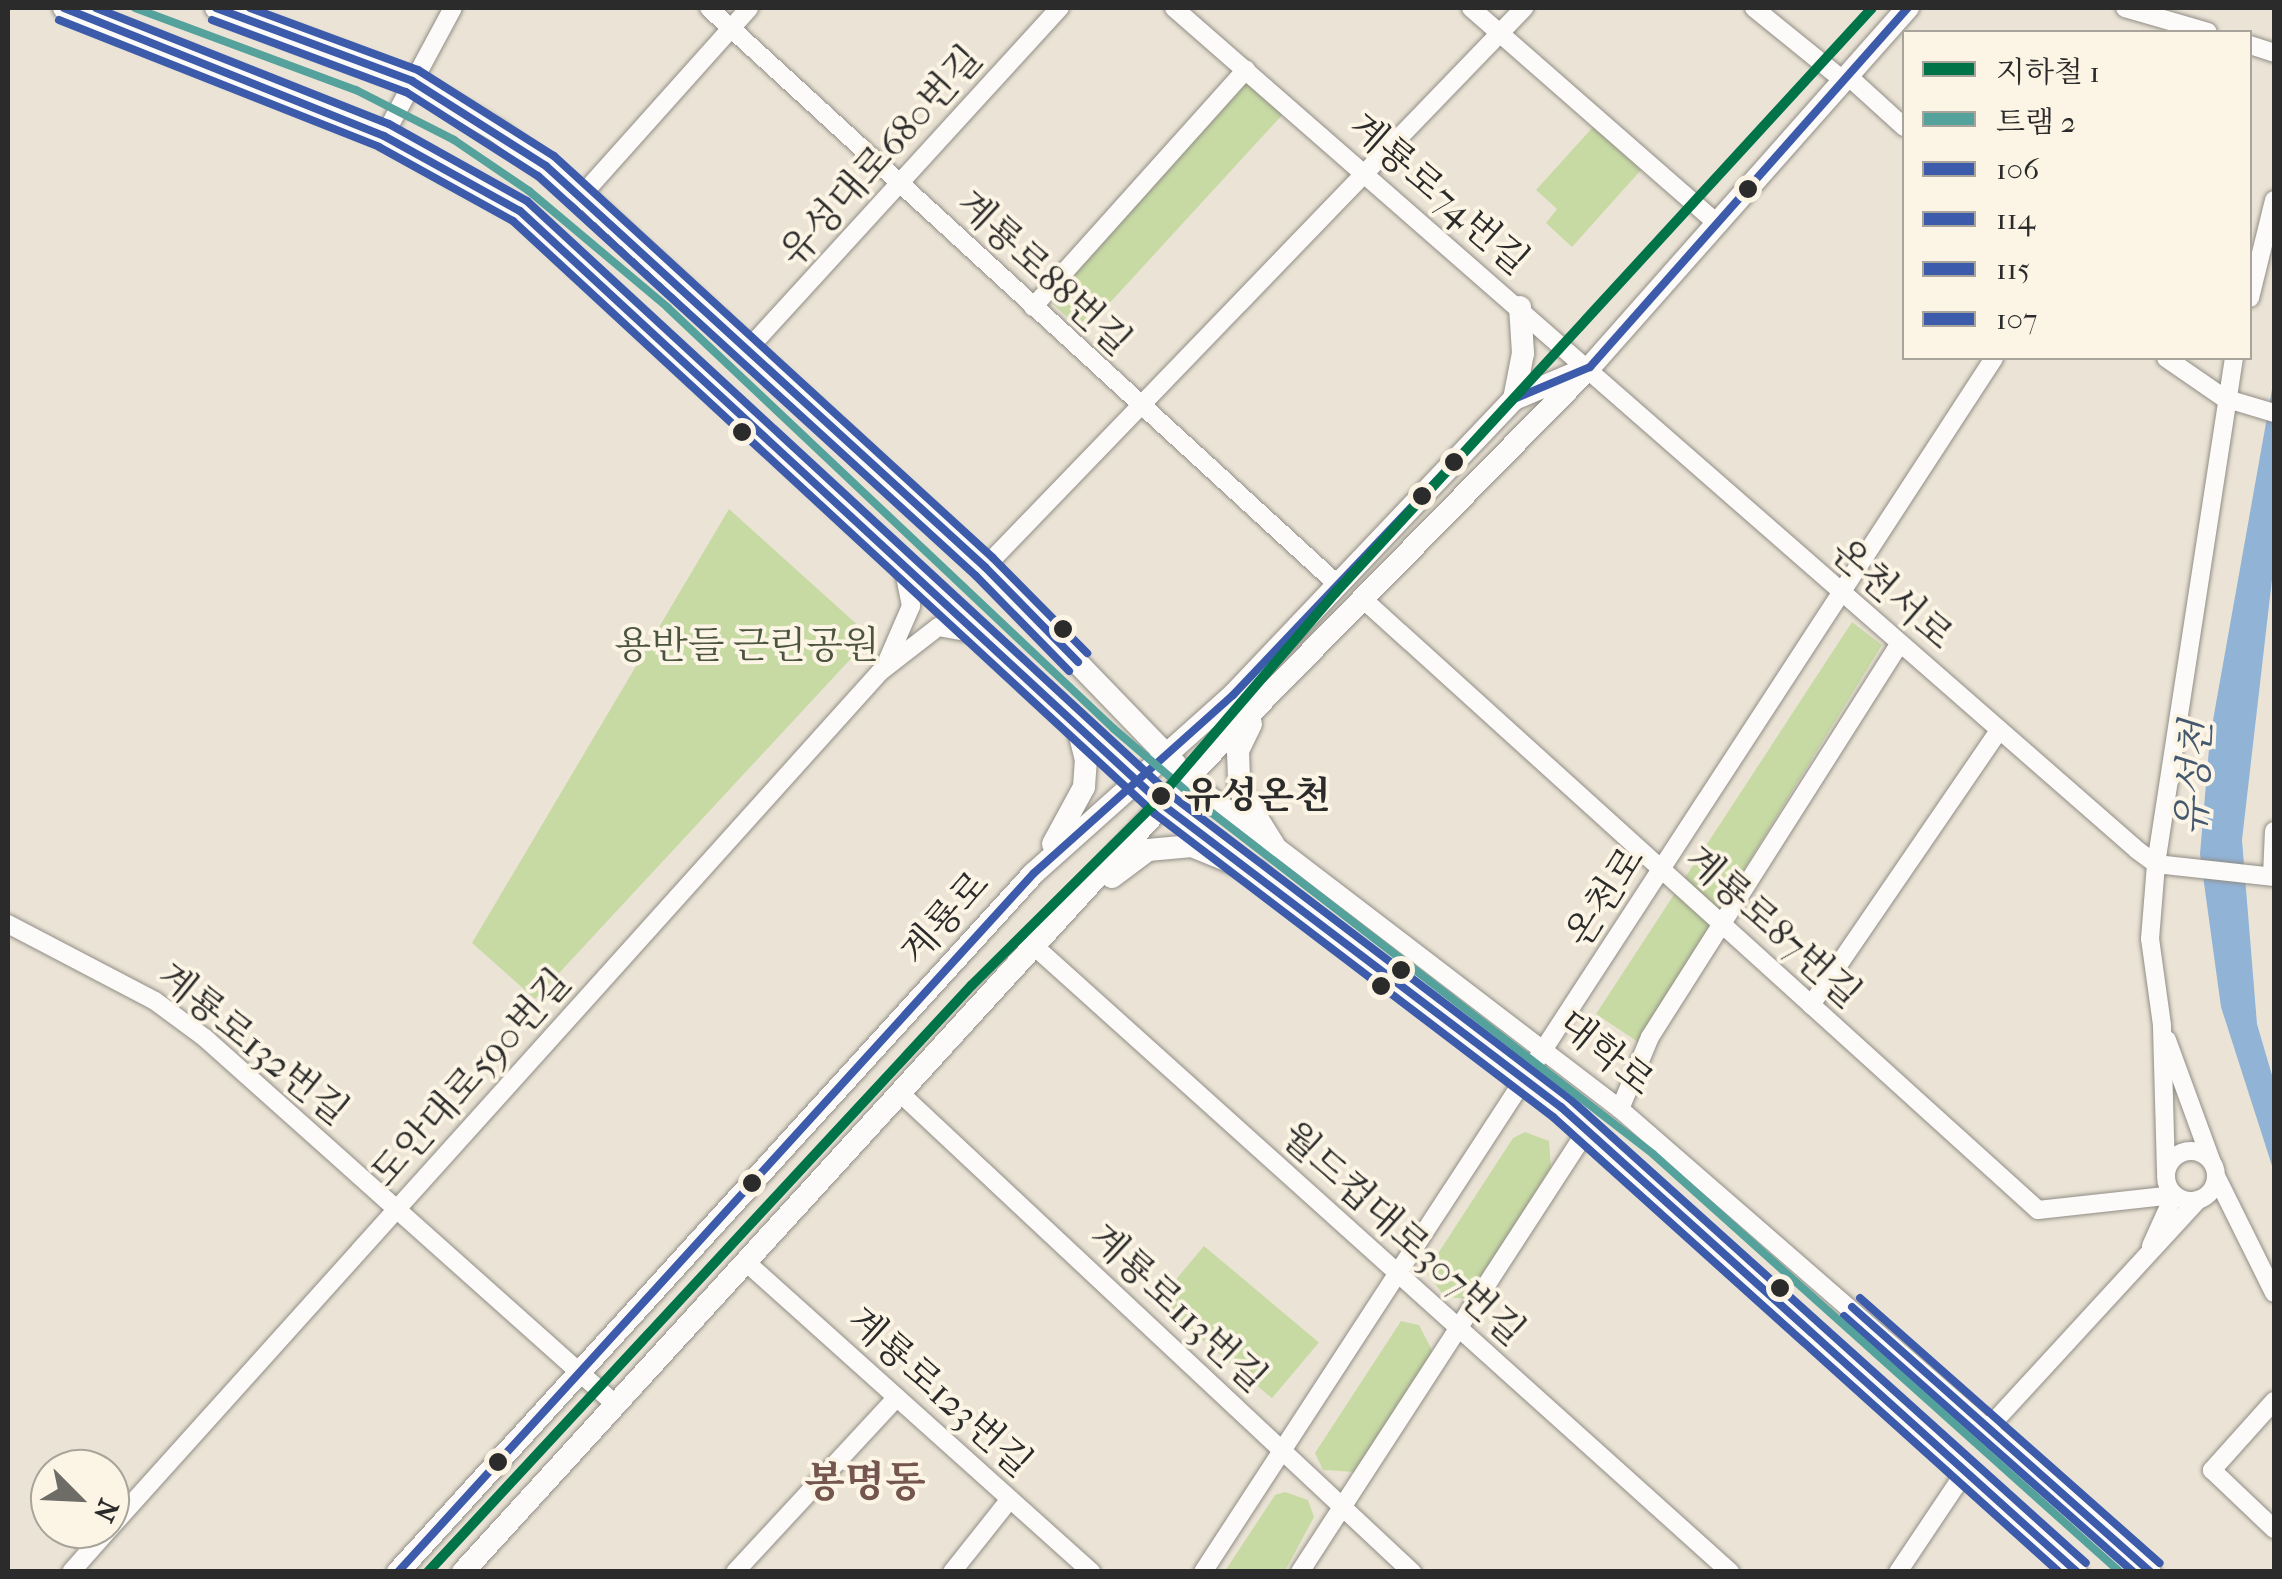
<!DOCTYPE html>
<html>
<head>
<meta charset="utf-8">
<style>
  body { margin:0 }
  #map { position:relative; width:2282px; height:1579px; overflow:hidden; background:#ebe4d6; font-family:"IM FELL French Canon","Noto Serif KR",serif }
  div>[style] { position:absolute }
  .green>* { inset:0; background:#c7daa4; transform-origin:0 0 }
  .water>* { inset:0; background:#91b3d6 }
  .roads { filter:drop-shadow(0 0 2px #918d86) drop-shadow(0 0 2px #918d86) }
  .minor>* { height:18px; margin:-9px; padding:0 9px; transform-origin:9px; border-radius:9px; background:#fcfbf9 }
  .minor>.ring { margin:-9px; padding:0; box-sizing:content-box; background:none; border:18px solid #fcfbf9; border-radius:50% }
  .major>* { height:22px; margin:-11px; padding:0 11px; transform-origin:11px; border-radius:11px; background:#fcfbf9 }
  .bus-1>* { height:8px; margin:-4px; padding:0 4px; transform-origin:4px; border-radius:4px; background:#3d5bab }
  .bus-2>* { height:8px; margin:-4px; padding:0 4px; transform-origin:4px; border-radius:4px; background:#3d5bab }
  .bus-3>* { height:8px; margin:-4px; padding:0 4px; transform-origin:4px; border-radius:4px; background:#3d5bab }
  .bus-4>* { height:8px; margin:-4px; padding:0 4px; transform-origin:4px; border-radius:4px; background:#3d5bab }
  .tram-1>* { height:8px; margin:-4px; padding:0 4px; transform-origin:4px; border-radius:4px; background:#55a29d }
  .metro-1>* { height:10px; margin:-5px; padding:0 5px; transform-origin:5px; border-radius:5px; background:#007448 }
  .dots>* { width:28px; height:28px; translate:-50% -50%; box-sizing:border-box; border:5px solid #fcf5e5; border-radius:50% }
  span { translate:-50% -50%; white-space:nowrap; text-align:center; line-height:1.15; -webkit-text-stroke:8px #fcf5e5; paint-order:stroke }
  .street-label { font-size:38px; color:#2b2b2b }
  .park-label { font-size:38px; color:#4b543f }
  .stop-label { font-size:38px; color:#2b2b2b; font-weight:700 }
  .left { translate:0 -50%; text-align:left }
  .water-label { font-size:40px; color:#44596f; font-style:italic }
  .quarter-label { font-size:42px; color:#745550; font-weight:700 }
  .frame { position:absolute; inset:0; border:10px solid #2b2b2b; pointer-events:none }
  .legend { position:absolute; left:1902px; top:30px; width:350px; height:330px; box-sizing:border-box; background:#fcf5e5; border:2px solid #a8a49b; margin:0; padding:12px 18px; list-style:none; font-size:30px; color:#2b2b2b }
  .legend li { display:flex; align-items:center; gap:20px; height:50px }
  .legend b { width:50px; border:2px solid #a8a49b }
  .north { position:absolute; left:30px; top:1449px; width:100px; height:100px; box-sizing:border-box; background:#fcf5e5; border:2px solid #a8a49b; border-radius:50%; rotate:114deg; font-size:28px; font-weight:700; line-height:40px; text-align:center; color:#2b2b2b }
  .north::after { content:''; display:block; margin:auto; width:35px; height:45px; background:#6e6c67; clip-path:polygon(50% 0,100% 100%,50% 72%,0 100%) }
</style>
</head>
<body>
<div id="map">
  <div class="green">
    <i style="clip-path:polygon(1247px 78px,1284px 113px,1083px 332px,1053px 304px,1052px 291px)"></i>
    <i style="clip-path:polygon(1593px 127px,1641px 170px,1572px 247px,1546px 223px,1557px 209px,1536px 190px)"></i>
    <i style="clip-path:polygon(729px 509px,871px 637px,535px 999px,472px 943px)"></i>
    <i style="clip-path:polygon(1852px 622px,1882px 645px,1638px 1042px,1596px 1014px)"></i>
    <i style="clip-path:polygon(1525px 1132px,1549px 1141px,1551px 1167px,1469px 1299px,1445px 1297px,1426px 1272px,1513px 1138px)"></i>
    <i style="left:1204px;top:1246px;width:150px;height:73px;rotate:40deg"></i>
    <i style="clip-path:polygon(1401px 1321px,1419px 1325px,1434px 1354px,1356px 1472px,1323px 1470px,1315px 1453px)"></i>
    <i style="clip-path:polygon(1285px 1492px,1308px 1500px,1314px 1517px,1285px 1571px,1225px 1571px,1275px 1495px)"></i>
  </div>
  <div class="water">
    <i style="clip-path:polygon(2274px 378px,2274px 562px,2242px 840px,2257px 1024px,2274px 1082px,2274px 1172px,2221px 1007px,2200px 854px,2210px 737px)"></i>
  </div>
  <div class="roads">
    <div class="minor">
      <i style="left:709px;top:8px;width:852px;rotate:42.53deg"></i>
      <i style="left:1174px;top:8px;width:1279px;rotate:41.16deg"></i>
      <i style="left:2137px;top:850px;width:24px;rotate:36deg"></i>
      <i style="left:2156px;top:864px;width:119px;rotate:6.3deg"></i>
      <i style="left:1471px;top:8px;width:328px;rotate:41.2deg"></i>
      <i style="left:1754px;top:8px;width:116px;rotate:39deg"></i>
      <i style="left:2125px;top:8px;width:86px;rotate:16.1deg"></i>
      <i style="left:2250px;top:45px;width:25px;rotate:18deg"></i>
      <i style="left:1848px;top:76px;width:76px;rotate:42.3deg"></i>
      <i style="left:384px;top:136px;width:145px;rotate:-61.7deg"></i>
      <i style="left:582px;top:195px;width:251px;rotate:-48.2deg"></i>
      <i style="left:2250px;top:298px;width:101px;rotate:-76.2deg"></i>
      <i style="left:1033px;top:307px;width:319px;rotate:-48.1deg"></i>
      <i style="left:749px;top:348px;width:461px;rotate:-47.6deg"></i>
      <i style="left:2166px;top:358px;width:70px;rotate:34.6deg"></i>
      <i style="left:2224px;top:398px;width:52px;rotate:16.7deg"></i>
      <i style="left:985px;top:567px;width:777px;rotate:-46.04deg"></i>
      <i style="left:1364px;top:600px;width:909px;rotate:42.15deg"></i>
      <i style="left:2038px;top:1210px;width:137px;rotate:-6.3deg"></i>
      <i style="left:888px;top:659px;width:58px;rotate:-66.5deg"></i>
      <i style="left:911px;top:606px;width:46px;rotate:-101.3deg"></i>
      <i style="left:1187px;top:778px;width:545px;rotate:37.4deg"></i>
      <i style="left:1620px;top:1109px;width:705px;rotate:41.03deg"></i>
      <i style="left:1163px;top:805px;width:500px;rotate:37.2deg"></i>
      <i style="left:1561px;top:1107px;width:695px;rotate:41.97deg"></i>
      <i style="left:2272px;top:876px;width:45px;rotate:-87.5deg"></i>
      <i style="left:8px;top:924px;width:166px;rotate:27.6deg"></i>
      <i style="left:155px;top:1001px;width:62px;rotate:36.5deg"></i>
      <i style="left:205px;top:1038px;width:551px;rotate:41.76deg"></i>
      <i style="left:1033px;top:945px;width:938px;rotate:41.97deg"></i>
      <i style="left:1811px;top:1005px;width:333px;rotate:-55.6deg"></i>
      <i style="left:2167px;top:1040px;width:128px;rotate:69.9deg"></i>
      <i style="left:899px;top:1092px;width:703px;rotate:43.1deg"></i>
      <i style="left:1620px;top:1109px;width:78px;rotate:-67.4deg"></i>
      <i style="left:1650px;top:1037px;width:465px;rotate:-57.6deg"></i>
      <i class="ring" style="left:2166px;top:1151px;width:32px;height:32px"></i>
      <i style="left:2166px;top:1171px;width:146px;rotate:-91.6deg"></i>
      <i style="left:2162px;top:1025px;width:87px;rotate:-97.9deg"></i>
      <i style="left:2150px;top:939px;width:75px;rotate:-85.4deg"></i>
      <i style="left:2156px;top:864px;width:512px;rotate:-81.24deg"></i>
      <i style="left:2217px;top:1178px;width:128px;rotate:63.6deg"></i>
      <i style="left:2151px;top:1246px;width:56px;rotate:-65.7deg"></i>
      <i style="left:746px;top:1262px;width:464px;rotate:41.9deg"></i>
      <i style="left:2274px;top:1401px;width:93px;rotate:131.9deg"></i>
      <i style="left:2212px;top:1470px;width:86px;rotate:43.6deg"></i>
      <i style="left:1991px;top:1425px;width:306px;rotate:-47.4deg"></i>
      <i style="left:110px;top:1528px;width:1151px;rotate:-48.03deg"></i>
      <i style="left:880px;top:672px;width:73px;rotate:-37.8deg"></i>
      <i style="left:938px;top:627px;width:39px;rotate:10deg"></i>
      <i style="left:71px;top:1572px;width:57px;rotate:-48.5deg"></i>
      <i style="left:735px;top:1572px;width:238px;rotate:-47.2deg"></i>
      <i style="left:952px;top:1572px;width:93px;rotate:-51.5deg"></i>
      <i style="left:1203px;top:1572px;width:1449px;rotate:-56.91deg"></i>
      <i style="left:1300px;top:1572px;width:527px;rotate:-57deg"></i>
      <i style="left:1898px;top:1572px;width:120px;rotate:-56.2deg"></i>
    </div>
    <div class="major">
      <i style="left:64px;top:8px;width:345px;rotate:21.8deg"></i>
      <i style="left:384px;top:136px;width:155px;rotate:28.9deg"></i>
      <i style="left:520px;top:211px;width:875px;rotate:42.73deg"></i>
      <i style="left:216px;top:8px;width:209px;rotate:20.4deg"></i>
      <i style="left:412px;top:81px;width:99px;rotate:30.5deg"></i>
      <i style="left:497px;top:131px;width:106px;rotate:37deg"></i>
      <i style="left:582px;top:195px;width:548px;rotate:42.71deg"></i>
      <i style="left:985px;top:567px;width:274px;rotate:46deg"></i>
      <i style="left:1514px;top:399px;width:47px;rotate:-78.9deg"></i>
      <i style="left:1523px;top:353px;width:46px;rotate:-93.7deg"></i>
      <i style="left:1251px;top:724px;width:30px;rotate:116deg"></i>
      <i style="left:1238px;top:751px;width:38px;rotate:88deg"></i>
      <i style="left:1239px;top:789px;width:66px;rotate:58deg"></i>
      <i style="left:1053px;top:844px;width:65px;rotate:-61.5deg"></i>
      <i style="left:1084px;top:787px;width:27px;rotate:-86deg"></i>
      <i style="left:1086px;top:760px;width:36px;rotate:-104deg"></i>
      <i style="left:1112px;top:877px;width:45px;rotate:-36.9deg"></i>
      <i style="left:1148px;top:850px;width:44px;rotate:-5.2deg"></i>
      <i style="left:1192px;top:846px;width:71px;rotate:22.2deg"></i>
      <i style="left:398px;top:1572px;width:945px;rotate:-47.7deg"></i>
      <i style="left:1034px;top:873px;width:267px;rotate:-41.8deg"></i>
      <i style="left:1233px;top:695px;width:408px;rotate:-46.5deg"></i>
      <i style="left:1514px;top:399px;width:69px;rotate:-22.9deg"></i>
      <i style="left:463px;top:1572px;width:1075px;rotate:-47.64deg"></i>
      <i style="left:1187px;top:778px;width:576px;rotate:-45.56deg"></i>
      <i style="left:1590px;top:367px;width:480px;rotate:-48.5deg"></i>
    </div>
  </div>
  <div class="bus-1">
    <i style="left:64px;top:8px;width:345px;rotate:21.8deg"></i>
    <i style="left:384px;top:136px;width:155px;rotate:28.9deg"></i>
    <i style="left:520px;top:211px;width:875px;rotate:42.73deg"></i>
    <i style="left:1163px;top:805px;width:500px;rotate:37.2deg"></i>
    <i style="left:1561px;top:1107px;width:695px;rotate:42.02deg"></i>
    <i style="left:216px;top:8px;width:209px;rotate:20.4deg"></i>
    <i style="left:412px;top:81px;width:159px;rotate:32.4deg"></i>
    <i style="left:546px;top:166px;width:595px;rotate:42.41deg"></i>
    <i style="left:985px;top:567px;width:133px;rotate:45.6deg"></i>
    <i style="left:1852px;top:1307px;width:400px;rotate:41.6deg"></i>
  </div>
  <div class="bus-2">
    <i style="left:59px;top:20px;width:344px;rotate:21.6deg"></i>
    <i style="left:379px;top:147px;width:153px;rotate:28.9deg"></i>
    <i style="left:513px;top:221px;width:874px;rotate:42.73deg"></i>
    <i style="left:1155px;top:814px;width:500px;rotate:37.28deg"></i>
    <i style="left:1553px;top:1117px;width:680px;rotate:41.96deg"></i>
    <i style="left:212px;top:20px;width:207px;rotate:20.4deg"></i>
    <i style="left:406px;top:92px;width:156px;rotate:32.5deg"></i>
    <i style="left:538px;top:176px;width:593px;rotate:42.4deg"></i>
    <i style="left:976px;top:576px;width:133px;rotate:45.6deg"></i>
    <i style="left:1844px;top:1316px;width:386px;rotate:41.5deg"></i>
  </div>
  <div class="bus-3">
    <i style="left:96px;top:8px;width:315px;rotate:21.6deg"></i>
    <i style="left:389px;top:124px;width:158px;rotate:29.2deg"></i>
    <i style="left:527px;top:201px;width:876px;rotate:42.69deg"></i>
    <i style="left:1171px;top:795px;width:500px;rotate:37.28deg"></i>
    <i style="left:1569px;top:1098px;width:695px;rotate:41.97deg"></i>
    <i style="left:250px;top:8px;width:179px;rotate:20.3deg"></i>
    <i style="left:418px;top:70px;width:161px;rotate:32.3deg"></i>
    <i style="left:554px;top:156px;width:595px;rotate:42.48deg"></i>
    <i style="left:993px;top:558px;width:134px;rotate:45.3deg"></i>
    <i style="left:1860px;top:1298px;width:400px;rotate:41.5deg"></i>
  </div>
  <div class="bus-4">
    <i style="left:398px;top:1572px;width:945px;rotate:-47.7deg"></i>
    <i style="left:1034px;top:873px;width:267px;rotate:-41.8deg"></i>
    <i style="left:1233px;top:695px;width:408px;rotate:-46.5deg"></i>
    <i style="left:1514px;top:399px;width:82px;rotate:-22.8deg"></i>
    <i style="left:1590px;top:367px;width:480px;rotate:-48.5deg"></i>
  </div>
  <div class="tram-1">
    <i style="left:135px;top:8px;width:236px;rotate:20.4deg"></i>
    <i style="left:356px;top:90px;width:110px;rotate:27deg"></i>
    <i style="left:454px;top:140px;width:91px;rotate:34.2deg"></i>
    <i style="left:529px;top:191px;width:180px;rotate:40deg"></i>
    <i style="left:667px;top:307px;width:615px;rotate:43.35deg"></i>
    <i style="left:1114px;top:729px;width:129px;rotate:40.6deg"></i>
    <i style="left:1212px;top:813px;width:557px;rotate:37.71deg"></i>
    <i style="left:1653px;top:1154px;width:627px;rotate:41.83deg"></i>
  </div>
  <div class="metro-1">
    <i style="left:428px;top:1572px;width:800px;rotate:-47.18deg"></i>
    <i style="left:972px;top:985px;width:258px;rotate:-44.8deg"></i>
    <i style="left:1155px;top:803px;width:277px;rotate:-49.4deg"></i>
    <i style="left:1335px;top:593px;width:794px;rotate:-47.45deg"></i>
  </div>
  <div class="dots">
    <i style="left:1748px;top:189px;background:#2b2b2b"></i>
    <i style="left:742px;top:432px;background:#2b2b2b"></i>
    <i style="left:1454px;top:462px;background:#2b2b2b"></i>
    <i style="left:1422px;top:496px;background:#2b2b2b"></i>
    <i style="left:1063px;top:629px;background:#2b2b2b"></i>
    <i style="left:1161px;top:796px;background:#2b2b2b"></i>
    <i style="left:1401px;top:970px;background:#2b2b2b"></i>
    <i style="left:1381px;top:986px;background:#2b2b2b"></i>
    <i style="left:752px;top:1183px;background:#2b2b2b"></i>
    <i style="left:1780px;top:1288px;background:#2b2b2b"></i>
    <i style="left:498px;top:1462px;background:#2b2b2b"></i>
  </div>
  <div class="street-label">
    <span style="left:881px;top:156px;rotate:-48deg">유성대로680번길</span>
    <span style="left:1439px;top:194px;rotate:41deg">계룡로74번길</span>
    <span style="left:1044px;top:273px;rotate:43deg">계룡로88번길</span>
    <span style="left:1892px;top:594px;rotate:41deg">온천서로</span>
    <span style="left:1605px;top:897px;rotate:-57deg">온천로</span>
    <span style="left:945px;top:918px;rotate:-48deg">계룡로</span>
    <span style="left:1773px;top:927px;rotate:42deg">계룡로87번길</span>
    <span style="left:253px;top:1044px;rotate:39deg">계룡로132번길</span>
    <span style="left:1606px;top:1053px;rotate:39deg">대학로</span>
    <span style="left:471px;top:1078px;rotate:-48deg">도안대로590번길</span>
    <span style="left:1403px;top:1234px;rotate:42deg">월드컵대로307번길</span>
    <span style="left:1178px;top:1308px;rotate:43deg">계룡로113번길</span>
    <span style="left:940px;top:1392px;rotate:42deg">계룡로123번길</span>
  </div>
  <div class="park-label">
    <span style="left:747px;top:646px">용반들 근린공원</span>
  </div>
  <div class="stop-label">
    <span class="left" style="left:1184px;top:796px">유성온천</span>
  </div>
  <div class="water-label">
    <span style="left:2194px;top:778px;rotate:-87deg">유성천</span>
  </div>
  <div class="quarter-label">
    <span style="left:865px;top:1483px">봉명동</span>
  </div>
  <div class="frame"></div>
  <ul class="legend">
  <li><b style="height:12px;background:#007448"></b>지하철 1</li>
  <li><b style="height:12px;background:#55a29d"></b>트램 2</li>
  <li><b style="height:12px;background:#3d5bab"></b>106</li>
  <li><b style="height:12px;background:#3d5bab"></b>114</li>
  <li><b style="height:12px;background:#3d5bab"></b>115</li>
  <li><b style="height:12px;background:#3d5bab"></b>107</li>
  </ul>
  <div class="north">N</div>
</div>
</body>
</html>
